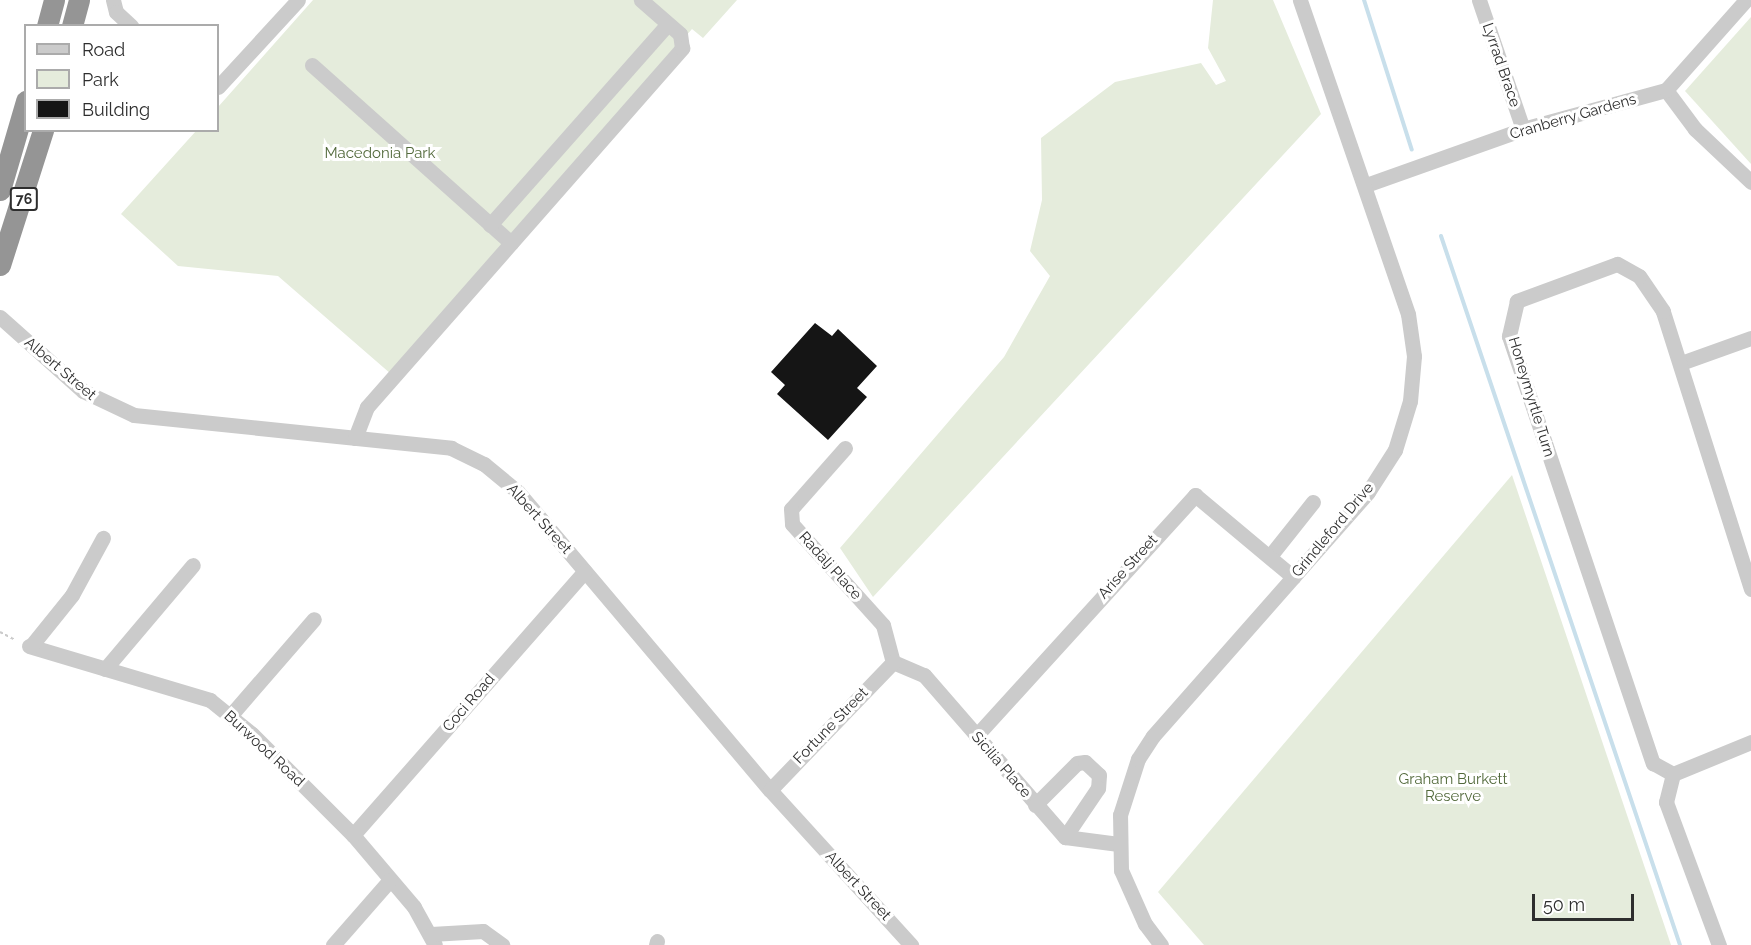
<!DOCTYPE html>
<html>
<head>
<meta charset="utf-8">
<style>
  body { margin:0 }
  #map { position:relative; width:1751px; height:945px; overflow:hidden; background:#fff; font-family:Raleway,sans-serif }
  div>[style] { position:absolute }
  .green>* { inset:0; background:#e5ecdc }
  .stream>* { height:4px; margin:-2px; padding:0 2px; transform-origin:2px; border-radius:2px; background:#c8dfeb }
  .building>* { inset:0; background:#151515 }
  .path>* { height:2px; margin-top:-1px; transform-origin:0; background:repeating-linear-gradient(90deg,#cbcbcb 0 3px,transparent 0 6px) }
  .minor>* { height:15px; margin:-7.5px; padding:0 7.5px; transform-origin:7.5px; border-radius:7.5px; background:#cbcbcb }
  .highway>* { height:21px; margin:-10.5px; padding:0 10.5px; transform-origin:10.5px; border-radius:10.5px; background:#959595 }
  span { translate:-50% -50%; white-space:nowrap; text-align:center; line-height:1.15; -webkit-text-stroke:6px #fff; paint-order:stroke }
  .shield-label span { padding:2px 4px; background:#fff; border:2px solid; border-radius:4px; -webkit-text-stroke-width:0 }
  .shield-label { font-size:14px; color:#2e2e2e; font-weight:700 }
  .street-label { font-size:15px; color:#2e2e2e }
  .park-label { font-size:15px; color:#536a3c }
  .legend { position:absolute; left:24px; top:24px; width:195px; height:108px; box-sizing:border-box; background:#fff; border:2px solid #ababab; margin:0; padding:8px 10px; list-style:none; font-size:18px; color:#2e2e2e }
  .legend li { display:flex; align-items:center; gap:12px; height:30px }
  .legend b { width:30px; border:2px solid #ababab }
  .scale { position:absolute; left:1532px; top:894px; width:102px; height:27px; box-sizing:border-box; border:3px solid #2e2e2e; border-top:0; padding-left:8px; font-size:18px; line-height:21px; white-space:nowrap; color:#2e2e2e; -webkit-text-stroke:4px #fff; paint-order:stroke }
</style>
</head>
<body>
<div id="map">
  <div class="green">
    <i style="clip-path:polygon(313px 0,737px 0,703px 38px,692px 29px,391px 374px,278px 276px,178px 266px,121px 214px,196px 131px,218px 130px,218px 107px)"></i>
    <i style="clip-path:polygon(1213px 0,1273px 0,1321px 114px,873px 597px,840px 548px,1004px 357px,1050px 276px,1030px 251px,1042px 200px,1041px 138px,1115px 82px,1201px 63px,1216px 85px,1226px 81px,1208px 48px)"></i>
    <i style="clip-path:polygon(1751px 17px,1751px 164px,1685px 91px)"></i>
    <i style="clip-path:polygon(1512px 475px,1671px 945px,1204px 945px,1158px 892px)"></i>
  </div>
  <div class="stream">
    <i style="left:1364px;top:0;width:157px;rotate:72.3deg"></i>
    <i style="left:1441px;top:236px;width:748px;rotate:71.37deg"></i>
  </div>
  <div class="building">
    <i style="clip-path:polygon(815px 323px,832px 336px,838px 329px,877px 366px,857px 388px,867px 397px,828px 440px,777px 394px,785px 385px,771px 372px)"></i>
  </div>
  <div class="path">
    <i style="left:0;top:632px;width:17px;rotate:28deg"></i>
  </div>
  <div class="minor">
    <i style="left:113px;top:0;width:12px;rotate:76deg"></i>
    <i style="left:116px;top:12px;width:21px;rotate:43deg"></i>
    <i style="left:1479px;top:0;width:136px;rotate:71.2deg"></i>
    <i style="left:312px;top:65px;width:267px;rotate:41.8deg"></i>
    <i style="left:218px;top:87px;width:118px;rotate:-47.4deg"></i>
    <i style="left:1666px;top:90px;width:49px;rotate:53.4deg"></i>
    <i style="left:1695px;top:129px;width:77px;rotate:43.4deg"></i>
    <i style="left:1366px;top:185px;width:167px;rotate:-19.6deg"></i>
    <i style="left:1523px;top:129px;width:148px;rotate:-15.3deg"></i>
    <i style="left:1666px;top:90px;width:120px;rotate:-48.4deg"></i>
    <i style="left:490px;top:225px;width:268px;rotate:-48.5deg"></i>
    <i style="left:0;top:317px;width:111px;rotate:41.7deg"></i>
    <i style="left:83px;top:391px;width:56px;rotate:25.2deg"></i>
    <i style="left:134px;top:415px;width:319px;rotate:5.9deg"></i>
    <i style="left:451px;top:448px;width:37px;rotate:26deg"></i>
    <i style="left:484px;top:464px;width:44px;rotate:39.5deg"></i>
    <i style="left:518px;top:492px;width:390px;rotate:49.8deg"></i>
    <i style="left:770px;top:790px;width:210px;rotate:47.7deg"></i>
    <i style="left:1681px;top:363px;width:74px;rotate:-19.7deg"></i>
    <i style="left:355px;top:438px;width:33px;rotate:-69deg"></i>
    <i style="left:367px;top:407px;width:478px;rotate:-48.7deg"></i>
    <i style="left:682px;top:48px;width:14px;rotate:-98deg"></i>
    <i style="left:680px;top:34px;width:52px;rotate:-138.9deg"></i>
    <i style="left:845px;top:448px;width:81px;rotate:131.5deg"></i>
    <i style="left:791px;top:509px;width:15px;rotate:86deg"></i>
    <i style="left:792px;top:524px;width:136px;rotate:48deg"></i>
    <i style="left:883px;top:625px;width:38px;rotate:75deg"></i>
    <i style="left:1270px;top:556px;width:69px;rotate:-51.5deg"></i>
    <i style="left:1751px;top:589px;width:292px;rotate:-107.6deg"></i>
    <i style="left:1663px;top:311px;width:42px;rotate:-124.4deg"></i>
    <i style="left:1639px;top:276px;width:25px;rotate:-151deg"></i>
    <i style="left:1617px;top:264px;width:107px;rotate:159.7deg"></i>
    <i style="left:1517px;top:301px;width:36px;rotate:103deg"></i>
    <i style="left:1509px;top:336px;width:451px;rotate:71.4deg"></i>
    <i style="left:1653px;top:763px;width:23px;rotate:29deg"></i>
    <i style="left:1673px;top:774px;width:84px;rotate:-22.3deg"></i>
    <i style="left:29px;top:646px;width:189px;rotate:16.6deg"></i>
    <i style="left:210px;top:700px;width:54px;rotate:39deg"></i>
    <i style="left:252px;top:734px;width:143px;rotate:45deg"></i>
    <i style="left:353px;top:835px;width:94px;rotate:49.7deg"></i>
    <i style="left:414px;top:907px;width:43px;rotate:61.1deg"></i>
    <i style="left:31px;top:646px;width:65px;rotate:-51.2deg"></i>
    <i style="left:72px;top:595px;width:65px;rotate:-61.5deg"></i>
    <i style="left:893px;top:662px;width:34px;rotate:23deg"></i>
    <i style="left:924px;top:675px;width:215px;rotate:49deg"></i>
    <i style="left:1065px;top:837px;width:54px;rotate:7.4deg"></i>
    <i style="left:105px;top:669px;width:136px;rotate:-49.8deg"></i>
    <i style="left:230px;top:716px;width:128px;rotate:-49.1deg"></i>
    <i style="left:976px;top:736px;width:326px;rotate:-47.7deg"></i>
    <i style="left:1195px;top:495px;width:128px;rotate:39.9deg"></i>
    <i style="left:1673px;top:774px;width:29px;rotate:104deg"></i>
    <i style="left:1666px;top:802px;width:153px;rotate:69.7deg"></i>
    <i style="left:770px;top:790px;width:178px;rotate:-46.1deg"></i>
    <i style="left:1035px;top:805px;width:59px;rotate:-45deg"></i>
    <i style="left:1077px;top:763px;width:8px;rotate:-7deg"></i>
    <i style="left:1085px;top:762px;width:19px;rotate:43deg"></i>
    <i style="left:1099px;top:775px;width:13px;rotate:94deg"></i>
    <i style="left:1098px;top:788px;width:59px;rotate:124deg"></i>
    <i style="left:353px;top:835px;width:351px;rotate:-48.7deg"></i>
    <i style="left:431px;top:934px;width:52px;rotate:-3.3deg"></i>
    <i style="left:483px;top:931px;width:24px;rotate:36deg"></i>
    <i style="left:333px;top:945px;width:86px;rotate:-48.8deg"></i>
    <i style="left:656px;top:945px;width:4px;rotate:-76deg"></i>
    <i style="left:1161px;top:945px;width:26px;rotate:-127deg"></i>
    <i style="left:1145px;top:924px;width:59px;rotate:-114deg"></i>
    <i style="left:1121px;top:870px;width:55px;rotate:-91deg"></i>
    <i style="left:1120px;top:815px;width:59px;rotate:-72.2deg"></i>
    <i style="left:1138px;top:759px;width:27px;rotate:-57deg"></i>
    <i style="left:1153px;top:736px;width:325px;rotate:-48.6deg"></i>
    <i style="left:1368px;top:492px;width:50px;rotate:-57.3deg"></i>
    <i style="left:1395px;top:450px;width:51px;rotate:-73deg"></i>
    <i style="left:1410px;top:401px;width:45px;rotate:-84.9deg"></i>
    <i style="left:1414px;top:356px;width:42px;rotate:-98.1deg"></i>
    <i style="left:1408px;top:314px;width:332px;rotate:-109deg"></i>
  </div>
  <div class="highway">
    <i style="left:47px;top:26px;width:27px;rotate:-75deg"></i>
    <i style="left:72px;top:26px;width:27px;rotate:-75deg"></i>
    <i style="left:0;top:190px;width:93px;rotate:-73.7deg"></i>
    <i style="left:0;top:265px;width:142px;rotate:-72.3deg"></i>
  </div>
  <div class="shield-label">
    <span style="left:24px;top:199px">76</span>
  </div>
  <div class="street-label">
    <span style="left:1501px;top:65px;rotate:71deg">Lyrrad Brace</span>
    <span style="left:1573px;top:117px;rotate:-16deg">Cranberry Gardens</span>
    <span style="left:60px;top:369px;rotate:40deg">Albert Street</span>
    <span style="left:1531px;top:397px;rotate:73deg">Honeymyrtle Turn</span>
    <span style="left:539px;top:519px;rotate:48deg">Albert Street</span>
    <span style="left:1333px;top:530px;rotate:-50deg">Grindleford Drive</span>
    <span style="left:830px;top:566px;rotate:48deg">Radalj Place</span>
    <span style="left:1128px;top:567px;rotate:-48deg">Arise Street</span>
    <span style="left:469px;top:703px;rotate:-49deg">Coci Road</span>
    <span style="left:831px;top:726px;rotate:-46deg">Fortune Street</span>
    <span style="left:264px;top:749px;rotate:43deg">Burwood Road</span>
    <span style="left:1001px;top:765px;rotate:49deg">Sicilia Place</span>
    <span style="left:858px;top:886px;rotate:47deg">Albert Street</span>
  </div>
  <div class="park-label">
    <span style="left:380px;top:154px">Macedonia Park</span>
    <span style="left:1453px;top:788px">Graham Burkett<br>Reserve</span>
  </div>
  <ul class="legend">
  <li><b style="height:8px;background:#cbcbcb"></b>Road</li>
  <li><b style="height:16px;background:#e5ecdc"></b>Park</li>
  <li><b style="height:16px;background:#151515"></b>Building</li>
  </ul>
  <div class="scale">50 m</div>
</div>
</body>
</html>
